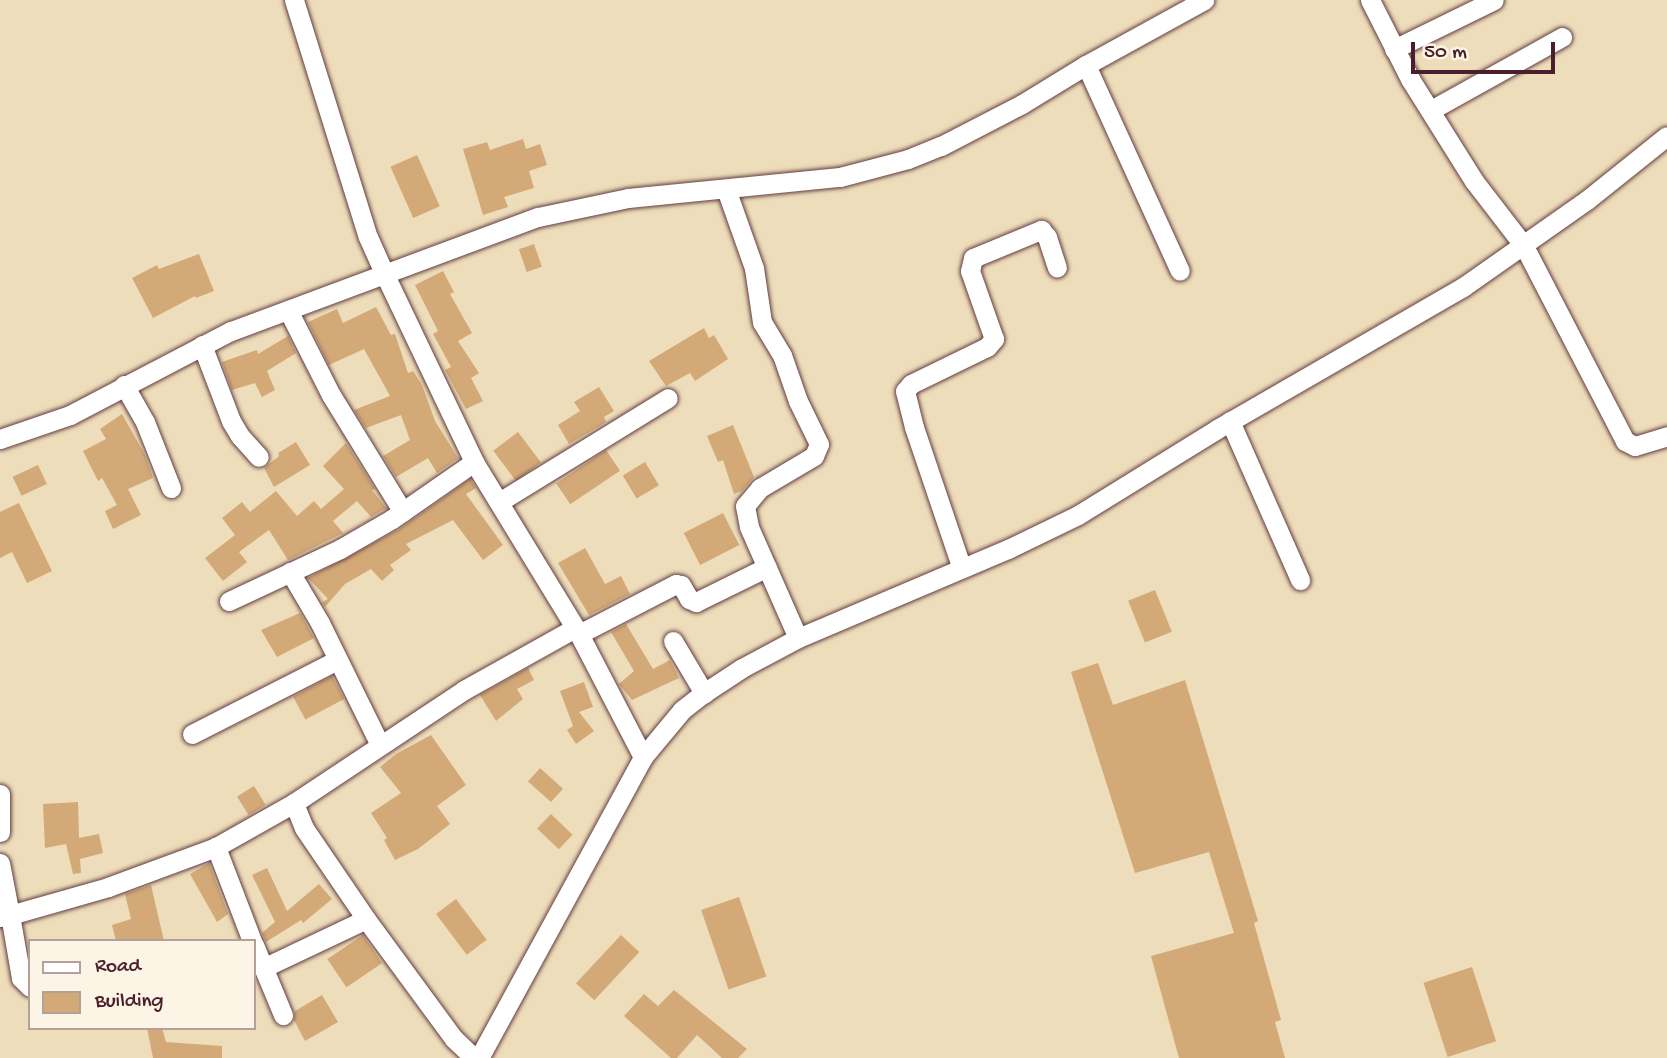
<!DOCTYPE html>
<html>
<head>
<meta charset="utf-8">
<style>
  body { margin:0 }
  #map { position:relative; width:1667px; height:1058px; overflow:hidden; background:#eeddba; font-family:"Gochi Hand",sans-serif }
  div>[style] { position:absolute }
  .building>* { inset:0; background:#d3aa77; transform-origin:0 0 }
  .roads { filter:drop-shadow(0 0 2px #633c40) drop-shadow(0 0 2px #633c40) }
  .minor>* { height:19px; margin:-9.5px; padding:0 9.5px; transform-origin:9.5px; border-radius:9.5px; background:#fff }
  span { translate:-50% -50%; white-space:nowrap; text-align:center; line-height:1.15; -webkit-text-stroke:5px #fcf5e5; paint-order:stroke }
  .legend { position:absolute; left:28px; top:939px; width:228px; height:91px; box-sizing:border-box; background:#fcf5e5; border:2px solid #b59f9b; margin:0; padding:9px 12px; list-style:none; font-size:21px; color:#4a1f2b }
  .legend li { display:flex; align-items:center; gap:14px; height:35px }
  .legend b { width:35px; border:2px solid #b59f9b }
  .scale { position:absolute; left:1411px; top:42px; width:144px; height:32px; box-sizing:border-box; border:4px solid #4a1f2b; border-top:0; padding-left:9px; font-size:21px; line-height:24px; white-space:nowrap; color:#4a1f2b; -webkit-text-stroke:5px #fcf5e5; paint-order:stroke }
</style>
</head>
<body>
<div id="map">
  <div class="building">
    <i style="clip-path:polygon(523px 139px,526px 149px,540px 144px,547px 165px,529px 171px,534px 188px,504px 197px,508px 207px,483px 215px,463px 149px,487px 142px,490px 150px)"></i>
    <i style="left:417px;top:155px;width:56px;height:29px;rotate:66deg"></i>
    <i style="left:534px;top:244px;width:24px;height:16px;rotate:71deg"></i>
    <i style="clip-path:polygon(199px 254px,214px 291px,196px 298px,195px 296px,153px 318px,132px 278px,157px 265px,159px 269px)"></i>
    <i style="clip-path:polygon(443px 271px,454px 292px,450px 294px,472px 333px,458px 341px,479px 373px,471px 378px,483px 401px,466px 409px,445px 370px,451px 367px,433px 334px,438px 331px,415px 285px)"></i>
    <i style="clip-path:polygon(376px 307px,391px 335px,395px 334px,408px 373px,413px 371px,422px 385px,435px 421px,458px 458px,437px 473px,428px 458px,396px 477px,383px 456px,410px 440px,401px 415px,366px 428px,354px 410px,390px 396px,364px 349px,329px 365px,308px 322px,337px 309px,343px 323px)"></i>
    <i style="clip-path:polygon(704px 328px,709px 338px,714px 335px,728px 359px,695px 381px,690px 373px,666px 386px,649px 361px)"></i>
    <i style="clip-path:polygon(288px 336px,296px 353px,267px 371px,275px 390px,262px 397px,255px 383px,232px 390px,222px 362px,257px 350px,258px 354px)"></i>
    <i style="clip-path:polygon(599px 387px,614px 411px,604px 417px,606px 422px,569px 444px,558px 425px,580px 411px,574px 402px)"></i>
    <i style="clip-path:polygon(122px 414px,145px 455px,153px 478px,128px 489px,141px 515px,113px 529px,105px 511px,117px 505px,102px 478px,98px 481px,83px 451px,106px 439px,100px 429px)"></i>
    <i style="clip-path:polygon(733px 425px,754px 477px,742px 491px,734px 494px,723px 460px,718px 462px,707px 436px)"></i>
    <i style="left:518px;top:432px;width:38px;height:31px;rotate:53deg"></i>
    <i style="clip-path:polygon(296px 442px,310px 465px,274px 487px,264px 468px,279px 456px,278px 453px)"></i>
    <i style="clip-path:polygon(346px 443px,375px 489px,372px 490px,386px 508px,371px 517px,357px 501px,333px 521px,343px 533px,288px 560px,269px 530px,239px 552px,247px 562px,223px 581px,205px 558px,235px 535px,222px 518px,242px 502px,250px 512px,276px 491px,297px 516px,314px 501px,321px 509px,344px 489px,323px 466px)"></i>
    <i style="left:606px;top:450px;width:25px;height:60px;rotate:56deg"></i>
    <i style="left:645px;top:462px;width:27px;height:26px;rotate:59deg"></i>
    <i style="left:38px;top:465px;width:21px;height:28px;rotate:65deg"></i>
    <i style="clip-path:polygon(470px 479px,476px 488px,466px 494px,503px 545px,483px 560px,453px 520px,406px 544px,411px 550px,390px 565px,394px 570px,382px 581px,371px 569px,345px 584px,325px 607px,322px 602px,328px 599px,308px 578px,398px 530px)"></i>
    <i style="clip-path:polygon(19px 503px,52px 571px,27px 583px,12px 552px,0 558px,0 512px)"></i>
    <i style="left:723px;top:513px;width:36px;height:44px;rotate:63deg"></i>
    <i style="clip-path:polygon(585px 548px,605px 584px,621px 576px,630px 594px,589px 615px,558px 563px)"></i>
    <i style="left:1155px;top:590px;width:45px;height:29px;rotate:68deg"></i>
    <i style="clip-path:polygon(300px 613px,314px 638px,277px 657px,261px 630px)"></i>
    <i style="clip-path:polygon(626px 624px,653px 669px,670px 660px,679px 678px,632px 700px,619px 684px,634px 671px,611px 632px)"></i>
    <i style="clip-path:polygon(1098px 663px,1113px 705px,1185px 680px,1258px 921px,1254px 923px,1281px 1020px,1275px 1022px,1285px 1058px,1179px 1058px,1151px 956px,1234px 933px,1209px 852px,1135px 873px,1071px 672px)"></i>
    <i style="clip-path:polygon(528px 668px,534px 680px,517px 689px,523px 699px,496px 721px,480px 695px)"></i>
    <i style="left:332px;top:676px;width:26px;height:44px;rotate:62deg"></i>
    <i style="clip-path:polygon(584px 682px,593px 707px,579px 712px,594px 731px,576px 744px,567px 730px,573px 726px,560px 691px)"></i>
    <i style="clip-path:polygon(431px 735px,466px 785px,437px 806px,450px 824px,418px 849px,395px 860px,384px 840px,387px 838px,371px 813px,401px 793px,380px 767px,396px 754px)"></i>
    <i style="left:540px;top:768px;width:31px;height:18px;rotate:42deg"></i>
    <i style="left:254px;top:786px;width:22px;height:20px;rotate:58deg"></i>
    <i style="clip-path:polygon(78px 802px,79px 838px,99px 834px,103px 853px,80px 859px,81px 873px,73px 874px,66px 844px,45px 848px,43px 804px)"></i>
    <i style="left:551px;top:814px;width:30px;height:20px;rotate:44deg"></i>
    <i style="clip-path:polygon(209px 863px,228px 914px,217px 922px,190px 874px)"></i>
    <i style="clip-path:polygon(267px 868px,287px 911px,319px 884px,332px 899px,303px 923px,301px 920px,266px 942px,262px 933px,275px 922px,252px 875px)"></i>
    <i style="clip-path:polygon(151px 885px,164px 941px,116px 941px,112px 925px,131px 919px,125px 894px)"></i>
    <i style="left:739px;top:897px;width:84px;height:40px;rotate:71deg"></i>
    <i style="left:456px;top:899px;width:51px;height:25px;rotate:53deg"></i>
    <i style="left:363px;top:935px;width:34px;height:43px;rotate:56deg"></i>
    <i style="left:621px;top:935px;width:25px;height:66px;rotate:43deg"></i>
    <i style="left:1472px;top:967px;width:78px;height:51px;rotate:72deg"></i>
    <i style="clip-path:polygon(674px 990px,747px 1049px,738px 1058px,722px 1058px,697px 1035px,677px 1058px,671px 1058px,624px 1016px,644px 994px,658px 1006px)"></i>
    <i style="clip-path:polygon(322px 995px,338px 1022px,305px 1041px,294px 1020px,295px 1011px)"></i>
    <i style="clip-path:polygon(147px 1028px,162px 1028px,166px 1042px,222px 1046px,222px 1058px,153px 1058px)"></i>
  </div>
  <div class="roads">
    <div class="minor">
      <i style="left:294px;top:0;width:248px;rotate:72.7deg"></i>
      <i style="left:368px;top:237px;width:42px;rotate:65.9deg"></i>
      <i style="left:385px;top:275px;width:207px;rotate:64.5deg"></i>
      <i style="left:474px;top:462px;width:202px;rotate:58.6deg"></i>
      <i style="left:579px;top:634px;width:139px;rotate:62.5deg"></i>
      <i style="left:1370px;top:0;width:89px;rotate:63.1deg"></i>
      <i style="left:1410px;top:79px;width:120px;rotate:57.9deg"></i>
      <i style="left:1474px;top:181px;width:82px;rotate:52.4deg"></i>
      <i style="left:1524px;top:246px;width:220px;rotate:62.6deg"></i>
      <i style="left:1625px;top:441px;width:11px;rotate:27deg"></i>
      <i style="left:1635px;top:446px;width:34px;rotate:-17deg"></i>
      <i style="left:1394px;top:49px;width:111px;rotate:-26.1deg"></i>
      <i style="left:1086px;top:65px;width:226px;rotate:65.5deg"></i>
      <i style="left:1431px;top:110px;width:150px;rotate:-29.1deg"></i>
      <i style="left:726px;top:189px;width:84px;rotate:70.5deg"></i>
      <i style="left:754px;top:268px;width:55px;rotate:81.6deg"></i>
      <i style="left:762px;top:322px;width:39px;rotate:59deg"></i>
      <i style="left:782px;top:355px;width:49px;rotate:70.8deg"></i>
      <i style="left:798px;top:401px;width:48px;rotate:64deg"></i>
      <i style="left:819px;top:444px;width:13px;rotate:113deg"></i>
      <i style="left:814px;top:456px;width:63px;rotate:149.3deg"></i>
      <i style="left:760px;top:488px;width:23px;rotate:130deg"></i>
      <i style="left:745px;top:506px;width:21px;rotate:79deg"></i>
      <i style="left:749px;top:527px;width:121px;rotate:66.2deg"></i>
      <i style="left:288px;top:310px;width:95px;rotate:63.2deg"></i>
      <i style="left:331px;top:395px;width:137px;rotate:58.4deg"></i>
      <i style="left:202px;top:345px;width:81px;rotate:69.1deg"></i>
      <i style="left:231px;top:421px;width:17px;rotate:59deg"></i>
      <i style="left:240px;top:436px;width:28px;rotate:48deg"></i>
      <i style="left:124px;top:385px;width:43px;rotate:60.4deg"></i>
      <i style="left:145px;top:422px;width:71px;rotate:68.5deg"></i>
      <i style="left:1230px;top:421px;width:174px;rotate:66.2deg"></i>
      <i style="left:0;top:439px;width:74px;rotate:-18.9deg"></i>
      <i style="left:70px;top:415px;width:182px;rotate:-27.6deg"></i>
      <i style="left:231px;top:331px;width:327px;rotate:-20.4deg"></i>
      <i style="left:538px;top:217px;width:92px;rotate:-11.9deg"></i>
      <i style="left:628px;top:198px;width:213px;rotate:-5.7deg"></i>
      <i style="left:840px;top:177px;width:70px;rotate:-14.8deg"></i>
      <i style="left:908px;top:159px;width:35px;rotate:-22deg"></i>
      <i style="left:941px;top:146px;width:91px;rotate:-27.4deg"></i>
      <i style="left:1022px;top:104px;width:75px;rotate:-31.4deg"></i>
      <i style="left:1086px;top:65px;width:135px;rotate:-28.8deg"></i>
      <i style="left:499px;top:502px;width:198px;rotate:-31.6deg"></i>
      <i style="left:961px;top:566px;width:147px;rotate:-108.7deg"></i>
      <i style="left:914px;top:427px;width:37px;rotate:-104deg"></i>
      <i style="left:905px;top:391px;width:9px;rotate:-49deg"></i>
      <i style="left:911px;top:384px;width:85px;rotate:-26deg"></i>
      <i style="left:987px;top:347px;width:11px;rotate:-49deg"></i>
      <i style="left:994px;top:339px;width:72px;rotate:-109.4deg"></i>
      <i style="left:970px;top:271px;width:13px;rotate:-77deg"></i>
      <i style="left:973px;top:258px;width:74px;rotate:-22.4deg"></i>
      <i style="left:1041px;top:230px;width:9px;rotate:49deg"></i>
      <i style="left:1047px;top:237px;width:32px;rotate:72deg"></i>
      <i style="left:290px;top:572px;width:59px;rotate:59.5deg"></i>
      <i style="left:320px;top:623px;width:136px;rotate:63.8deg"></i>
      <i style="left:229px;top:601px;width:123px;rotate:-25.1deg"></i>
      <i style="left:340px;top:549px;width:60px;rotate:-30deg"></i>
      <i style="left:392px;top:519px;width:100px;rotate:-34.8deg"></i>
      <i style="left:579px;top:634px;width:109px;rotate:-27.3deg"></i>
      <i style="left:676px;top:584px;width:5px;rotate:11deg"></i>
      <i style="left:681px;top:585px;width:16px;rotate:60deg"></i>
      <i style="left:689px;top:599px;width:8px;rotate:23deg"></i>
      <i style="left:696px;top:602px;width:79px;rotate:-26.2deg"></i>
      <i style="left:673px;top:641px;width:61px;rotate:59.2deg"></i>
      <i style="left:192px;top:734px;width:163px;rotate:-27deg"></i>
      <i style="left:0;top:794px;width:38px;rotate:90deg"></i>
      <i style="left:0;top:863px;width:53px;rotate:79.1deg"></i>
      <i style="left:10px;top:915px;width:10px;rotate:169deg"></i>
      <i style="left:252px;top:941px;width:101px;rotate:-111deg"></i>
      <i style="left:216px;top:847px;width:90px;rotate:-29.4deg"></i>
      <i style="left:254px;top:945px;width:76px;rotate:67.5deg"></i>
      <i style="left:263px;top:968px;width:114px;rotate:-25.4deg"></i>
      <i style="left:30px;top:987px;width:13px;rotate:-135deg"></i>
      <i style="left:21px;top:978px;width:64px;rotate:-99.9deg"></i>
      <i style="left:10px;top:915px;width:102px;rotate:-15.9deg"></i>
      <i style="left:108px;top:887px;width:115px;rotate:-20.3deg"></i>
      <i style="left:474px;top:1058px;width:28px;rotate:-136deg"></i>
      <i style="left:454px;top:1039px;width:149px;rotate:-126.3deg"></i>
      <i style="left:366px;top:919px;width:110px;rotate:-124.3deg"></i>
      <i style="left:304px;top:828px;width:27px;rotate:-112deg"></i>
      <i style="left:294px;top:803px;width:204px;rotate:-33.6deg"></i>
      <i style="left:464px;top:690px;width:127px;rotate:-29.2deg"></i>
      <i style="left:479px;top:1058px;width:343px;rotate:-61.4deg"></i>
      <i style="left:643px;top:757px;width:61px;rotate:-50.3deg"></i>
      <i style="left:682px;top:710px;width:28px;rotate:-38deg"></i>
      <i style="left:704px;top:693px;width:45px;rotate:-33.3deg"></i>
      <i style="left:742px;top:668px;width:64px;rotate:-28.2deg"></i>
      <i style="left:798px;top:638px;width:228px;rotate:-23deg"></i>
      <i style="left:1008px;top:549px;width:78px;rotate:-25.9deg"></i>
      <i style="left:1078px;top:515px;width:163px;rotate:-31.7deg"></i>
      <i style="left:1217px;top:429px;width:284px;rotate:-30deg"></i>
      <i style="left:1463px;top:287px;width:151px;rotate:-35.1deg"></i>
      <i style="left:1587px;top:200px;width:102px;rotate:-38.7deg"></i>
    </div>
  </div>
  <ul class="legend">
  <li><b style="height:9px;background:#fff"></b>Road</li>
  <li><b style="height:19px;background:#d3aa77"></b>Building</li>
  </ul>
  <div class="scale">50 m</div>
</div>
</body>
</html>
